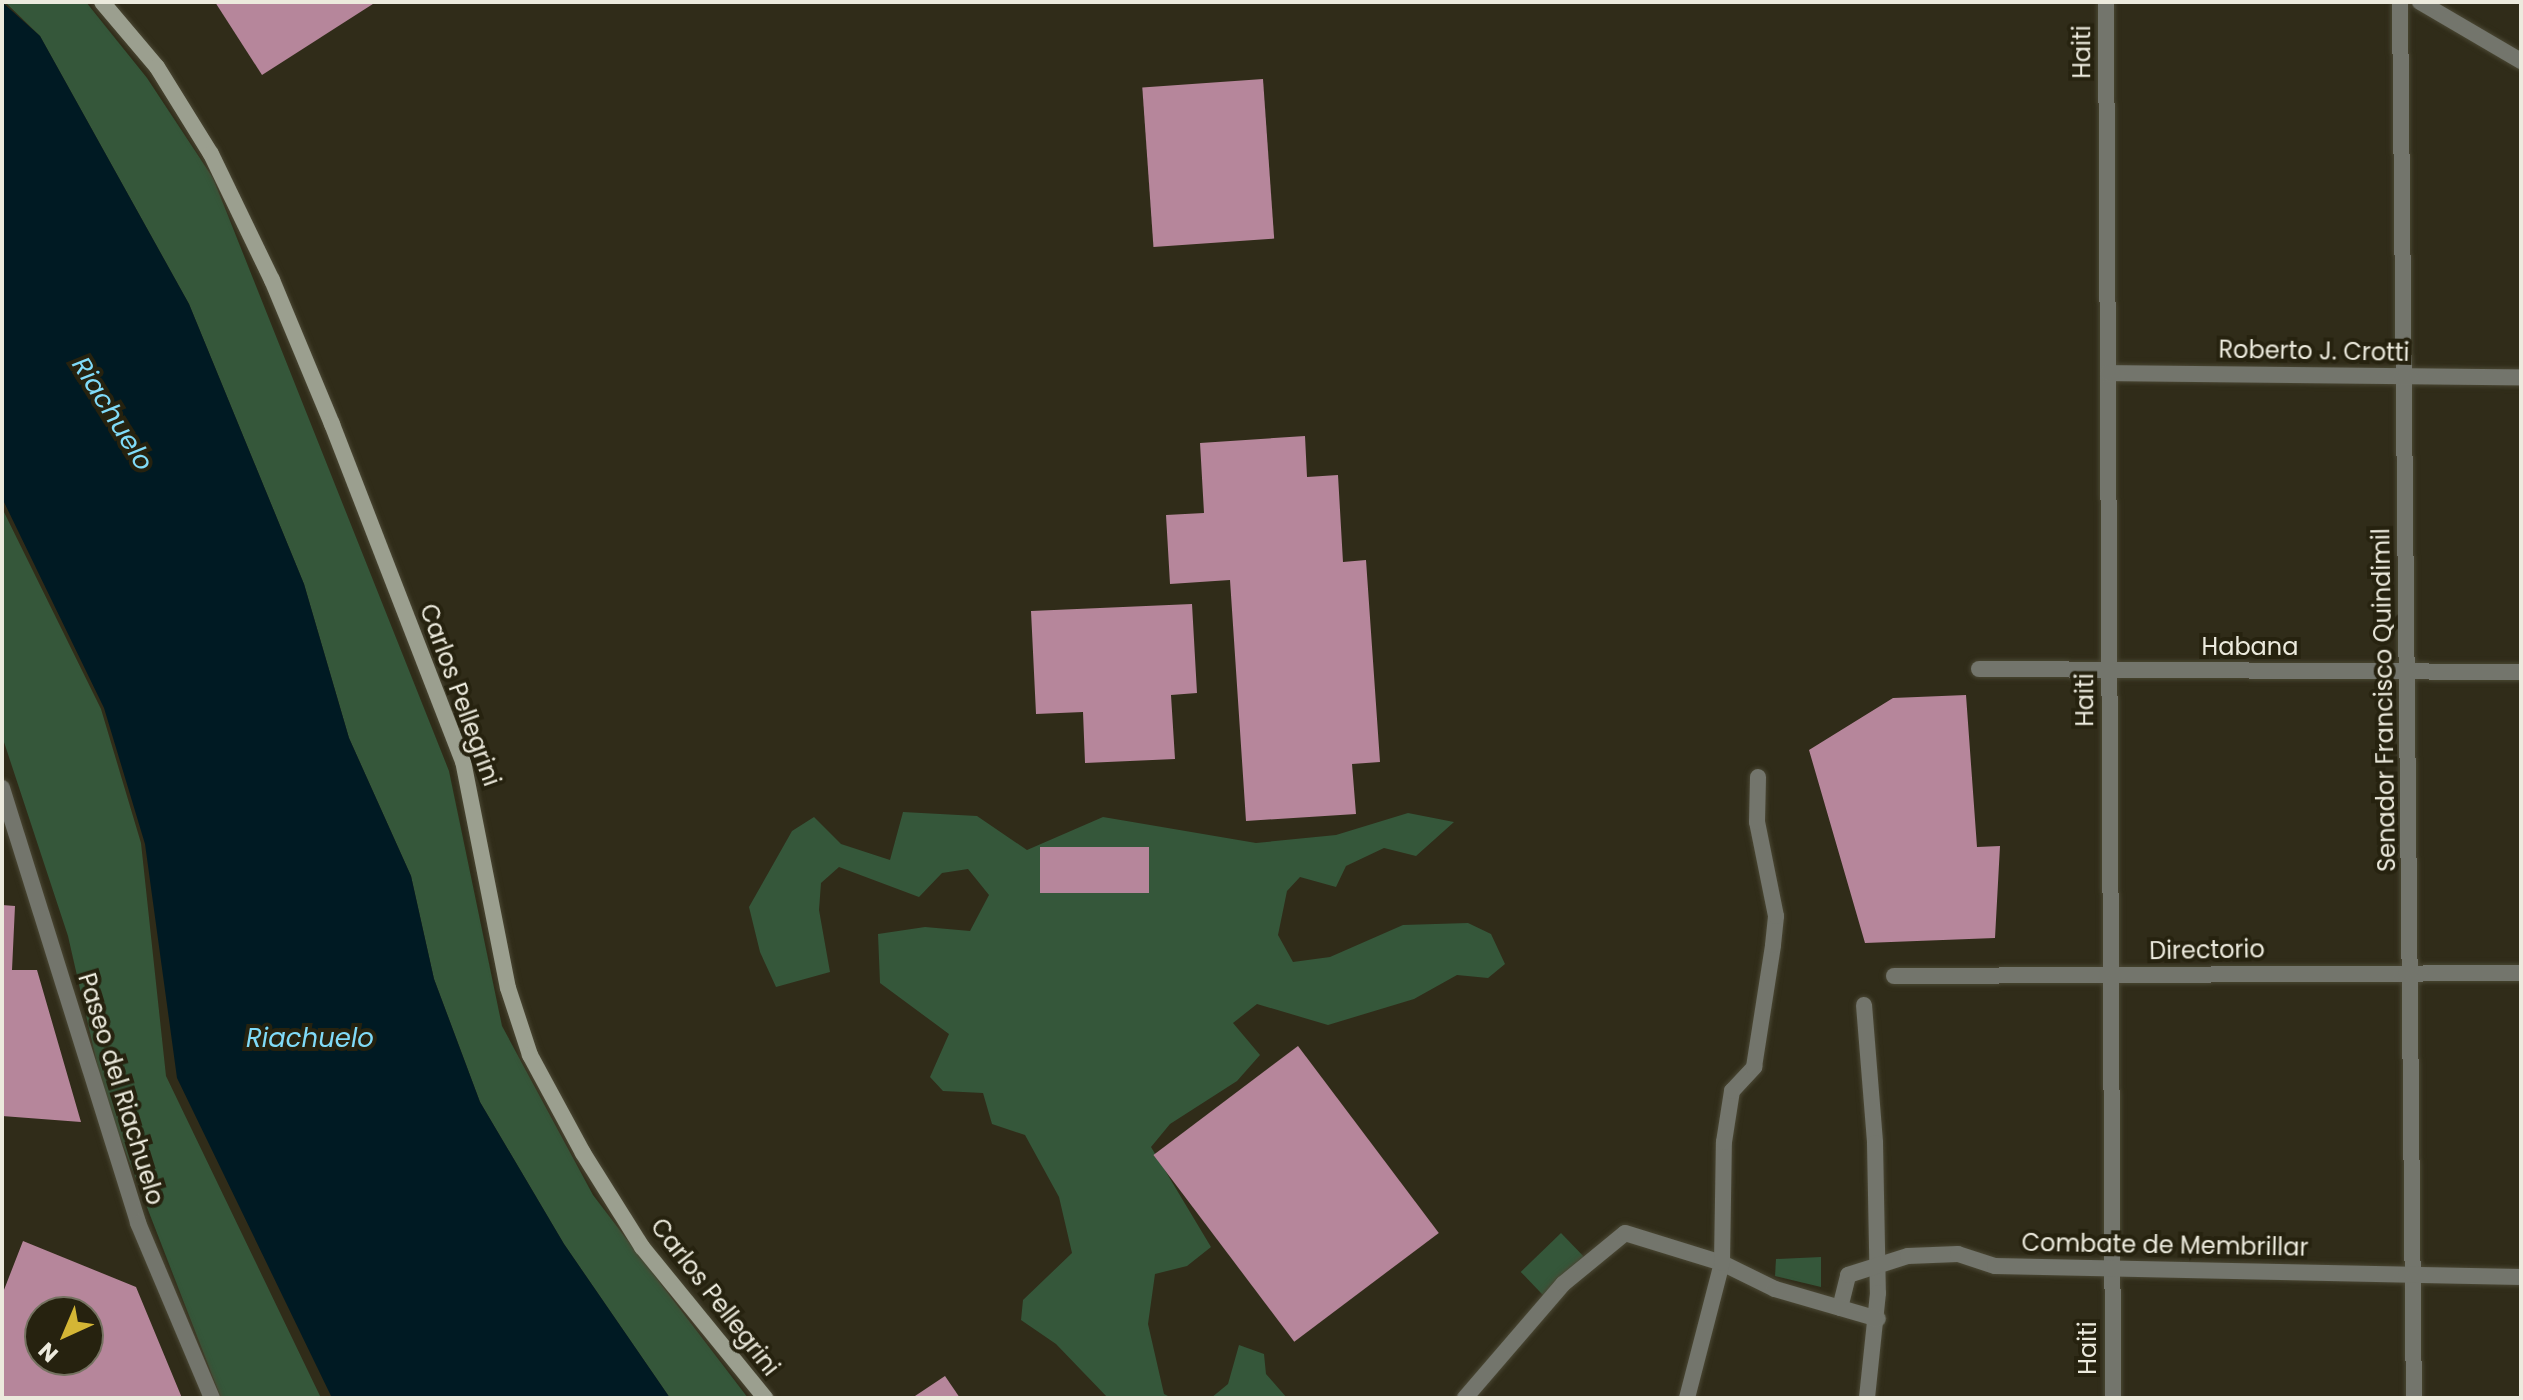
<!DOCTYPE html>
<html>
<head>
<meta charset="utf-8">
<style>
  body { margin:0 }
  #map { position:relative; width:2523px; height:1400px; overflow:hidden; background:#302c19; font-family:Poppins,sans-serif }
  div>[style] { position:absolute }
  .green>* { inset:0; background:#35573a; transform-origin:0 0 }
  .water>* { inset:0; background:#001a23 }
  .building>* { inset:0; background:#b6869b; transform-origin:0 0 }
  .roads { filter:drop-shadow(0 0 2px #4a4734) drop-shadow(0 0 2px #4a4734) }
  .street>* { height:16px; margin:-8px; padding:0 8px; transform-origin:8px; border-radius:8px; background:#73756c }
  .secondary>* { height:16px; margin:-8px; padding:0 8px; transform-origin:8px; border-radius:8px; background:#9b9f8f }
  span { translate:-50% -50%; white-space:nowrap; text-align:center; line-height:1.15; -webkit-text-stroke:8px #26220f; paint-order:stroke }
  .street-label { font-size:24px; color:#eceadd }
  .water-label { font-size:26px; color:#80dbf8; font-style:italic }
  .frame { position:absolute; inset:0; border:4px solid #eceadd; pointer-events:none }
  .north { position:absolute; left:24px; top:1296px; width:80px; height:80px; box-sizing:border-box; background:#26220f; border:2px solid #757261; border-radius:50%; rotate:224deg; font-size:22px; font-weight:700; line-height:32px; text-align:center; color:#eceadd }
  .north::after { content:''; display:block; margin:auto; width:28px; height:36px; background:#d4b635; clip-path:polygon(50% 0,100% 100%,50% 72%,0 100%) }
</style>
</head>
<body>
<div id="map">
  <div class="green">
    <i style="clip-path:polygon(5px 2px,86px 2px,147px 78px,213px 178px,449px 771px,502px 1026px,593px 1195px,748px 1398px,670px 1398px,564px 1244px,480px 1102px,434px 979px,411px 876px,349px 738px,304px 584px,189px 304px,40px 36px)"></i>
    <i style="clip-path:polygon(2px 508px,101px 709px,141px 843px,166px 1076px,321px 1398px,221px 1398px,105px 1099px,68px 936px,2px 736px)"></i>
    <i style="clip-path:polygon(903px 812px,977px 816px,1027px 850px,1103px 817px,1256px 843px,1336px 835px,1408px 813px,1454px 822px,1416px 856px,1384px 848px,1346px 866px,1336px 887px,1300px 877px,1287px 891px,1278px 935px,1293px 962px,1330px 957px,1403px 925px,1468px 923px,1491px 934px,1505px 964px,1488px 978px,1457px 975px,1414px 999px,1328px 1025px,1257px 1004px,1233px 1023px,1260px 1055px,1237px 1081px,1170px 1124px,1151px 1147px,1211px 1247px,1187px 1266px,1155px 1274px,1148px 1324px,1164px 1394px,1172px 1398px,1108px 1398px,1056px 1344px,1021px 1320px,1023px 1300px,1072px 1253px,1059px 1197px,1025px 1135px,992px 1124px,983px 1093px,943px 1091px,930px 1077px,949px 1034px,880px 983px,878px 934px,925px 927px,970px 931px,989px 895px,968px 869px,942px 873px,919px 897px,839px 867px,821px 883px,819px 910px,830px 972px,776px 987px,760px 952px,749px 907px,792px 831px,814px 817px,841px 844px,890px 860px)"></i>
    <i style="left:1561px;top:1233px;width:33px;height:56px;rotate:46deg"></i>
    <i style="clip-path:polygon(1821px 1257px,1821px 1287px,1775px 1276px,1776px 1259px)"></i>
    <i style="clip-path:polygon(1239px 1345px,1264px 1354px,1266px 1374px,1287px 1398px,1211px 1398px,1228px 1384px)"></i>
  </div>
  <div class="water">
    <i style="clip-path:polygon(2px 2px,40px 36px,189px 304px,304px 584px,349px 738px,411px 876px,434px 979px,480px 1102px,564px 1244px,670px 1398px,332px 1398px,177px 1078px,145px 844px,104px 708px,2px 498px)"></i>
  </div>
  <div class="building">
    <i style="clip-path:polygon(215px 2px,376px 2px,262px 75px)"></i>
    <i style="left:1263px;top:79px;width:160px;height:121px;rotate:86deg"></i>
    <i style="clip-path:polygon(1305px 436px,1307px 477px,1338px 475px,1343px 562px,1366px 560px,1380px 762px,1352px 764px,1356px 814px,1246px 821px,1230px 580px,1170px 584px,1166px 515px,1204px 513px,1200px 443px)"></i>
    <i style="clip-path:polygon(1192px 604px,1197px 693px,1171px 695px,1175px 759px,1085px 763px,1083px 712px,1036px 714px,1031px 611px)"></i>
    <i style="clip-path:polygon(1966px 695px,1977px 847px,2000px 846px,1995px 938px,1865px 943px,1809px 750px,1893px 698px)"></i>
    <i style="left:1040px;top:847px;width:109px;height:46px"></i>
    <i style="clip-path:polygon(2px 905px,15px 906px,12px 970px,37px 970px,81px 1122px,2px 1116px)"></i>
    <i style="left:1298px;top:1046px;width:234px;height:181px;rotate:53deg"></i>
    <i style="clip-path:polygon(evenodd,23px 1241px,136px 1287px,182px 1398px,2px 1398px,2px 1295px,23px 1241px,40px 1312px,88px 1312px,88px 1360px,40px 1360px,40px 1312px)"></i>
    <i style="clip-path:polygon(945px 1376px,960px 1398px,912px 1398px)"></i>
  </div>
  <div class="roads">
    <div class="street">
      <i style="left:2106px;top:2px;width:1396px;rotate:89.71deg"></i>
      <i style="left:2400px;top:2px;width:1396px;rotate:89.43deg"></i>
      <i style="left:2420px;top:2px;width:117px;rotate:30.3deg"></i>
      <i style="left:2108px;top:373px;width:413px;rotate:0.6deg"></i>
      <i style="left:1979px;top:669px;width:542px;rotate:0.32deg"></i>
      <i style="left:2px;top:788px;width:456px;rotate:72.6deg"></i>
      <i style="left:138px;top:1223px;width:190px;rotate:67.1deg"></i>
      <i style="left:1894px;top:976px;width:627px;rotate:-0.27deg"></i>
      <i style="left:1864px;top:1005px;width:138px;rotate:85.4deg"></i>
      <i style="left:1875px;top:1143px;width:150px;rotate:88.9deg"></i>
      <i style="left:1878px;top:1293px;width:106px;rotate:96deg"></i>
      <i style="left:1840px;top:1308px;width:34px;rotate:-76deg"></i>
      <i style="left:1848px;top:1275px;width:63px;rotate:-17.6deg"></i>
      <i style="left:1908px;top:1256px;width:50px;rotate:-2.3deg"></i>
      <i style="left:1958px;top:1254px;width:39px;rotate:18deg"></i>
      <i style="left:1995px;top:1266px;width:526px;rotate:1.2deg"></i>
      <i style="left:1465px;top:1398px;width:150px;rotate:-49.3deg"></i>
      <i style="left:1563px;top:1284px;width:80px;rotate:-39.4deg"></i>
      <i style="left:1625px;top:1233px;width:102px;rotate:17.2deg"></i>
      <i style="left:1722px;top:1263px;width:59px;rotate:26.1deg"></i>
      <i style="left:1775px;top:1289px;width:107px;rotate:16.2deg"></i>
      <i style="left:1687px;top:1398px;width:139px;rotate:-75.5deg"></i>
      <i style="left:1722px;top:1263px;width:121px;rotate:-89.1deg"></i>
      <i style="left:1724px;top:1142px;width:52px;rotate:-81.1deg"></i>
      <i style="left:1732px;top:1091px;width:33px;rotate:-47deg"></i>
      <i style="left:1754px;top:1067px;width:123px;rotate:-81.1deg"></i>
      <i style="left:1773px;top:945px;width:29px;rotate:-84deg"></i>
      <i style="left:1776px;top:916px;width:96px;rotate:-101.4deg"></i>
      <i style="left:1757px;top:822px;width:45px;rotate:-88.7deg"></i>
    </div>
    <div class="secondary">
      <i style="left:102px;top:2px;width:85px;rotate:49.8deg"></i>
      <i style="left:157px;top:67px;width:102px;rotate:58.2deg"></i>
      <i style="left:211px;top:154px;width:140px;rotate:64.2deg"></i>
      <i style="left:272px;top:280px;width:156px;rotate:67.4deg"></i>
      <i style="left:332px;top:424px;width:362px;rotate:68.8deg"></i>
      <i style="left:463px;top:761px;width:231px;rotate:78.8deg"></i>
      <i style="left:508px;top:988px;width:71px;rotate:71.8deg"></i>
      <i style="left:530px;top:1055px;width:111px;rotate:61.6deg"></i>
      <i style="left:583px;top:1153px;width:111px;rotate:57.9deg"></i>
      <i style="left:642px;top:1247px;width:195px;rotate:50.8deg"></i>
    </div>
  </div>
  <div class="street-label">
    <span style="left:2082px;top:52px;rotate:-90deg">Haiti</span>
    <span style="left:2314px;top:351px;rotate:1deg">Roberto J. Crotti</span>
    <span style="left:2250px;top:647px">Habana</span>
    <span style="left:460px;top:695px;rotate:70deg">Carlos Pellegrini</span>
    <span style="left:2085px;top:700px;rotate:-90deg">Haiti</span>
    <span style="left:2384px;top:700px;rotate:-91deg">Senador Francisco Quindimil</span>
    <span style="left:2207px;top:950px;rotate:-1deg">Directorio</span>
    <span style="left:121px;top:1089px;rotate:73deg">Paseo del Riachuelo</span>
    <span style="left:2165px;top:1245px;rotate:1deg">Combate de Membrillar</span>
    <span style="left:715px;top:1297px;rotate:52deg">Carlos Pellegrini</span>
    <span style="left:2088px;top:1348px;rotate:-90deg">Haiti</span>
  </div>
  <div class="water-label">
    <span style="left:112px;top:414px;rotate:58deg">Riachuelo</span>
    <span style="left:310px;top:1039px">Riachuelo</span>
  </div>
  <div class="frame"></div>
  <div class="north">N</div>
</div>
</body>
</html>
